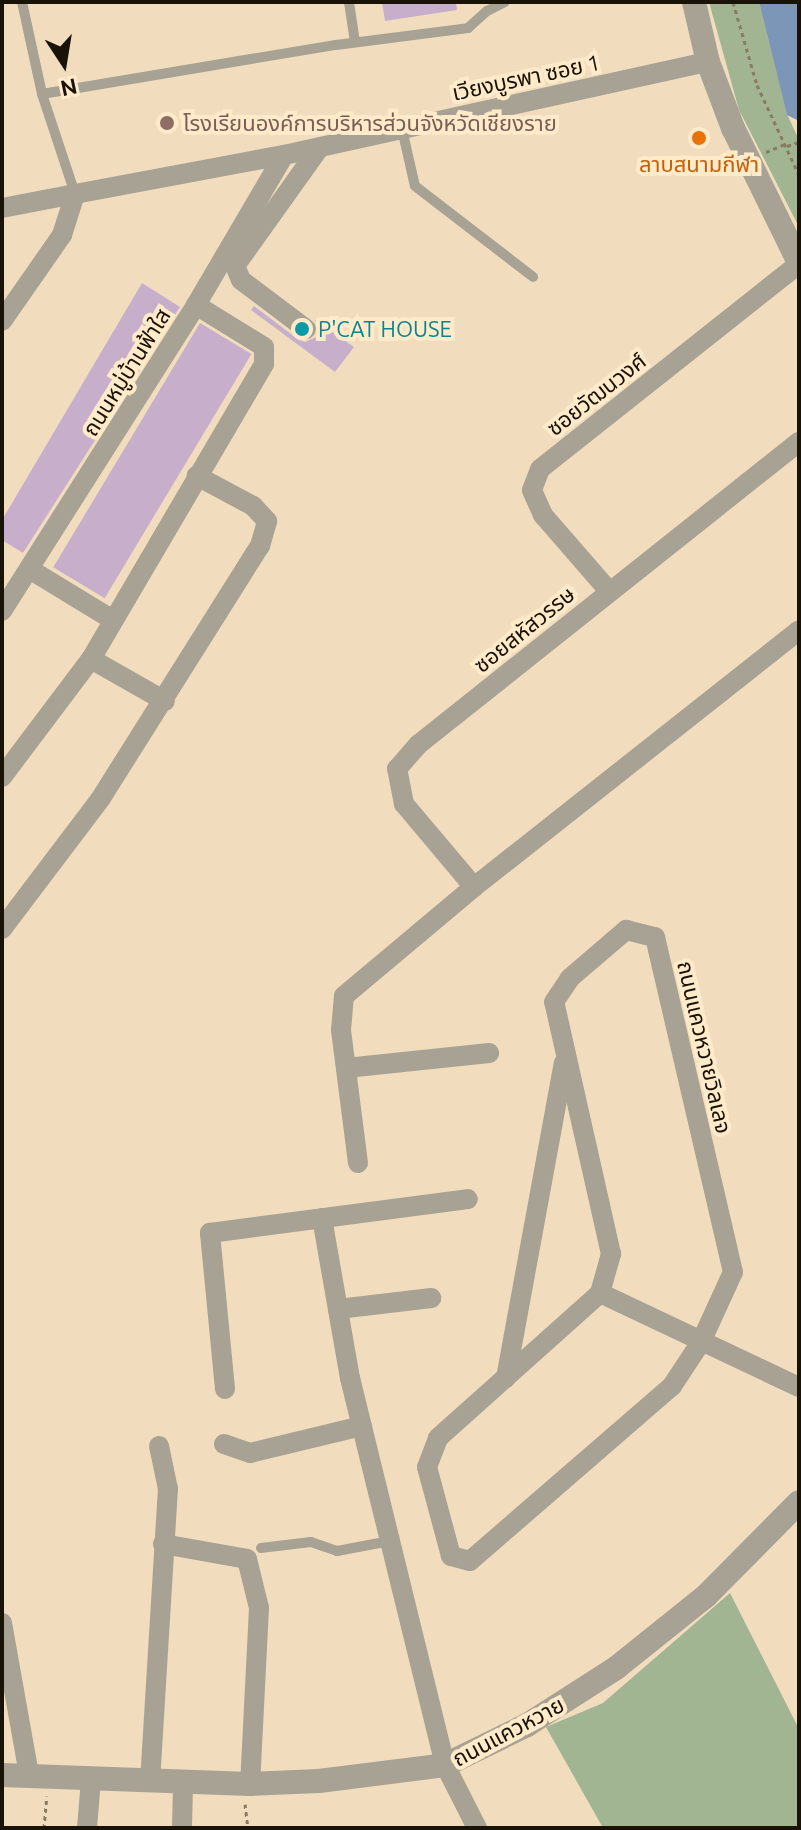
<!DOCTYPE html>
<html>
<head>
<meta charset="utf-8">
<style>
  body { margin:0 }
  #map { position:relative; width:801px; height:1830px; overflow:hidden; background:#f1ddbd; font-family:Ubuntu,"Noto Sans Thai",sans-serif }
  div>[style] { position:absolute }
  .green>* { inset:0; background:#a1b593 }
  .water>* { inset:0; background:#7b96b6 }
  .building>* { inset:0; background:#c7afcc; transform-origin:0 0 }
  .path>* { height:3px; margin-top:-1.5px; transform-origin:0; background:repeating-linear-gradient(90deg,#887a64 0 4px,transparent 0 8px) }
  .service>* { height:10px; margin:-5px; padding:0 5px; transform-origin:5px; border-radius:5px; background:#a7a293 }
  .minor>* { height:20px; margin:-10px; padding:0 10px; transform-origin:10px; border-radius:10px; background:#a7a293 }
  .tertiary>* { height:24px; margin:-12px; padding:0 12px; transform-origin:12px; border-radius:12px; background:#a7a293 }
  .dots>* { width:22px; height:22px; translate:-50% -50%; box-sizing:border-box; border:4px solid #ffeaca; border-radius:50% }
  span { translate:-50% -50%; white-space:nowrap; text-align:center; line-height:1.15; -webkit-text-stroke:8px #ffeaca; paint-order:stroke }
  .street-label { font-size:22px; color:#191206 }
  .education-label { font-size:22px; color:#785e54 }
  .left { translate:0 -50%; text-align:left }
  .food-label { font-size:22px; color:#c56008 }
  .culture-label { font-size:22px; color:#0d838f }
  .frame { position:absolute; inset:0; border:4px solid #191206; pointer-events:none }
  .north { position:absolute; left:24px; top:24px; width:80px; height:80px; -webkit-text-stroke:6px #ffeaca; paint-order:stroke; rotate:168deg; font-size:22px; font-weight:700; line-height:32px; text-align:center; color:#191206 }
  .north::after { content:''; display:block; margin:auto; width:28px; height:36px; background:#191206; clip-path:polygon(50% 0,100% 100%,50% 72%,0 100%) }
</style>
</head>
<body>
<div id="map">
  <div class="green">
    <i style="clip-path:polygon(709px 2px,759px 2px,787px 114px,799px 140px,799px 227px,739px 110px)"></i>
    <i style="clip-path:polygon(730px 1593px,799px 1729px,799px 1828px,603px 1828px,546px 1727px,603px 1703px)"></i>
  </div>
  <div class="water">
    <i style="clip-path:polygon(759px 2px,799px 2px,799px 121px,787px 115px)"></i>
  </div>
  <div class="building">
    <i style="clip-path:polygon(382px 2px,456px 2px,457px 10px,385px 21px)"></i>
    <i style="clip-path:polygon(142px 283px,180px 307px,23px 553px,2px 540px,2px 520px)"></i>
    <i style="clip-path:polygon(254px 306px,299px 340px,305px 342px,316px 337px,319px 330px,315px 320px,354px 347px,335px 372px,251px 310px)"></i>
    <i style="left:200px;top:323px;width:60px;height:285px;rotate:31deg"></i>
  </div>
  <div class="path">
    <i style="left:733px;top:2px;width:86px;rotate:73.9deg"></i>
    <i style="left:757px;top:85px;width:99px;rotate:65deg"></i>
    <i style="left:787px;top:146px;width:13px;rotate:-18deg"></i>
    <i style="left:766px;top:152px;width:21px;rotate:-23deg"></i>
    <i style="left:245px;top:1804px;width:24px;rotate:83deg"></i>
    <i style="left:44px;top:1828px;width:32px;rotate:-85deg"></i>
  </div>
  <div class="service">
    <i style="left:22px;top:2px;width:94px;rotate:77.7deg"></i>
    <i style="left:42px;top:94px;width:105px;rotate:71.7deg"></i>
    <i style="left:349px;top:2px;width:40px;rotate:81.5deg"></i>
    <i style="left:42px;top:94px;width:298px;rotate:-9.5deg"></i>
    <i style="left:336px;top:45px;width:133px;rotate:-7.3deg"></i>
    <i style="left:468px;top:28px;width:25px;rotate:-42deg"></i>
    <i style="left:487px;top:11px;width:20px;rotate:-27deg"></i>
    <i style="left:402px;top:129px;width:58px;rotate:77.2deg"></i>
    <i style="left:415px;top:186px;width:149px;rotate:37.6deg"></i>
    <i style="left:261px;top:1548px;width:50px;rotate:-6.8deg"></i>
    <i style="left:311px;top:1542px;width:28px;rotate:19deg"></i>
    <i style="left:337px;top:1551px;width:54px;rotate:-10.7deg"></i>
  </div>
  <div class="minor">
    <i style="left:2px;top:208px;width:74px;rotate:-10.9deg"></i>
    <i style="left:2px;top:321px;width:105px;rotate:-55.1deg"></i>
    <i style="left:62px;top:235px;width:43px;rotate:-72.4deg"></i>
    <i style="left:75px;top:194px;width:213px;rotate:-10.6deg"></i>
    <i style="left:284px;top:155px;width:434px;rotate:-12.4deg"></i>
    <i style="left:306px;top:329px;width:81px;rotate:-143deg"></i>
    <i style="left:241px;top:280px;width:15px;rotate:-113deg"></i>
    <i style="left:235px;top:266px;width:146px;rotate:-54.5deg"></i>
    <i style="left:31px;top:570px;width:96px;rotate:31.4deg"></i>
    <i style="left:609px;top:591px;width:101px;rotate:-131deg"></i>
    <i style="left:543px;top:515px;width:27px;rotate:-114deg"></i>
    <i style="left:532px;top:490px;width:22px;rotate:-69deg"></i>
    <i style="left:540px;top:469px;width:330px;rotate:-38.4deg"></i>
    <i style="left:2px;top:611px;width:362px;rotate:-57.6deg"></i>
    <i style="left:196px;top:305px;width:174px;rotate:-59.6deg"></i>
    <i style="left:91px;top:659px;width:85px;rotate:29.6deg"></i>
    <i style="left:2px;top:777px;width:148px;rotate:-53deg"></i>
    <i style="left:91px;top:659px;width:342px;rotate:-59.6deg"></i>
    <i style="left:264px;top:364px;width:17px;rotate:-90deg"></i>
    <i style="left:264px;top:347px;width:80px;rotate:-148.3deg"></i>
    <i style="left:474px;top:887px;width:109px;rotate:-130.1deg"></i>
    <i style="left:404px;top:804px;width:36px;rotate:-101deg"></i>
    <i style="left:397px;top:769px;width:33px;rotate:-49deg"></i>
    <i style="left:419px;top:744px;width:485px;rotate:-38.5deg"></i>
    <i style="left:2px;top:929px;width:164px;rotate:-52.9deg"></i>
    <i style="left:101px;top:798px;width:298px;rotate:-57.8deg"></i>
    <i style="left:260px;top:546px;width:26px;rotate:-74deg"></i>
    <i style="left:267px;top:521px;width:21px;rotate:-133deg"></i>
    <i style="left:253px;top:506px;width:64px;rotate:-151.8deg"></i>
    <i style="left:626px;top:930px;width:30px;rotate:14deg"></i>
    <i style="left:655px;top:937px;width:344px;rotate:76.9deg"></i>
    <i style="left:733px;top:1272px;width:77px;rotate:114.6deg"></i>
    <i style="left:701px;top:1342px;width:53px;rotate:123.4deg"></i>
    <i style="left:672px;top:1386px;width:267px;rotate:139.1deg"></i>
    <i style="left:470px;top:1561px;width:20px;rotate:-165deg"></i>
    <i style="left:451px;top:1556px;width:92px;rotate:-105.1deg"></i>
    <i style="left:427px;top:1467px;width:31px;rotate:-69deg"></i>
    <i style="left:438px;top:1438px;width:217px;rotate:-41.8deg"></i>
    <i style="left:600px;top:1293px;width:41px;rotate:-74.2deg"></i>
    <i style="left:611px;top:1254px;width:258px;rotate:-102.7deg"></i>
    <i style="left:554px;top:1002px;width:29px;rotate:-56deg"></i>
    <i style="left:570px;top:978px;width:74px;rotate:-40.6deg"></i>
    <i style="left:346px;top:1068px;width:144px;rotate:-6deg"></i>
    <i style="left:358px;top:1163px;width:134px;rotate:-97.3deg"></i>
    <i style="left:341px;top:1030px;width:34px;rotate:-85deg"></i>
    <i style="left:344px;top:996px;width:170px;rotate:-40deg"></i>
    <i style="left:474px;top:887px;width:414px;rotate:-38.3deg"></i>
    <i style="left:322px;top:1218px;width:162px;rotate:80.1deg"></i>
    <i style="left:350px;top:1378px;width:398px;rotate:76.2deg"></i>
    <i style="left:445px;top:1765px;width:71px;rotate:63.1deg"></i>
    <i style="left:600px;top:1293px;width:220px;rotate:25.3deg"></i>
    <i style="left:338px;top:1309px;width:94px;rotate:-6.7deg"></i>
    <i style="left:506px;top:1378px;width:320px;rotate:-79.6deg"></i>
    <i style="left:225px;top:1389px;width:157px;rotate:-95.5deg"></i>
    <i style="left:210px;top:1233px;width:260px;rotate:-7.5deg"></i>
    <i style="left:224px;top:1444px;width:28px;rotate:19deg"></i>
    <i style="left:250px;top:1453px;width:115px;rotate:-13.6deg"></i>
    <i style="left:163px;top:1544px;width:85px;rotate:10.1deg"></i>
    <i style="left:247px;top:1559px;width:50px;rotate:76.2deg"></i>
    <i style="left:259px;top:1608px;width:176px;rotate:92.9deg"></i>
    <i style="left:2px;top:1623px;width:154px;rotate:79.9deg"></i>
    <i style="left:150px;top:1782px;width:294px;rotate:-86.5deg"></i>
    <i style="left:168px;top:1489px;width:44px;rotate:-101.8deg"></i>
    <i style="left:87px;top:1828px;width:49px;rotate:-85.3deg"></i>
    <i style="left:182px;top:1828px;width:45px;rotate:-88.7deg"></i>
  </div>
  <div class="tertiary">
    <i style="left:694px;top:2px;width:62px;rotate:76.9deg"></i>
    <i style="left:708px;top:62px;width:71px;rotate:69.3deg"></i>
    <i style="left:733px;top:128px;width:150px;rotate:63.9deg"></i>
    <i style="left:2px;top:1775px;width:248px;rotate:2.1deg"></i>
    <i style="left:250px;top:1784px;width:69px;rotate:-2.5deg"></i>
    <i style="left:319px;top:1781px;width:127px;rotate:-7.2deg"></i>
    <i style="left:445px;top:1765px;width:91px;rotate:-26deg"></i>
    <i style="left:527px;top:1725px;width:106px;rotate:-32.6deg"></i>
    <i style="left:616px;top:1668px;width:115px;rotate:-38.7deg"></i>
    <i style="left:706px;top:1596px;width:132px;rotate:-45.3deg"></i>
  </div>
  <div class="dots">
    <i style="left:167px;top:123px;background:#8d6e63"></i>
    <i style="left:699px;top:138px;background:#e8710a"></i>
    <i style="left:302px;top:329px;background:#0f9aa8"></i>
  </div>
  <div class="street-label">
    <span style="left:526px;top:77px;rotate:-12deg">เวียงบูรพา ซอย 1</span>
    <span style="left:126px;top:372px;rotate:-58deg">ถนนหมู่บ้านฟ้าใส</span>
    <span style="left:596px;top:394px;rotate:-38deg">ซอยวัฒนวงศ์</span>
    <span style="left:524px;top:629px;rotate:-39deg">ซอยสหัสวรรษ</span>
    <span style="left:705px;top:1047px;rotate:77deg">ถนนแควหวายวิลเลจ</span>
    <span style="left:508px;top:1731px;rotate:-28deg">ถนนแควหวาย</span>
  </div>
  <div class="education-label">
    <span class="left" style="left:183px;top:123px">โรงเรียนองค์การบริหารส่วนจังหวัดเชียงราย</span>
  </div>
  <div class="food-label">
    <span style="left:699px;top:164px">ลาบสนามกีฬา</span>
  </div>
  <div class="culture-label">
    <span class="left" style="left:318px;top:329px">P'CAT HOUSE</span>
  </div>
  <div class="frame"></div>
  <div class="north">N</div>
</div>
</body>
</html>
